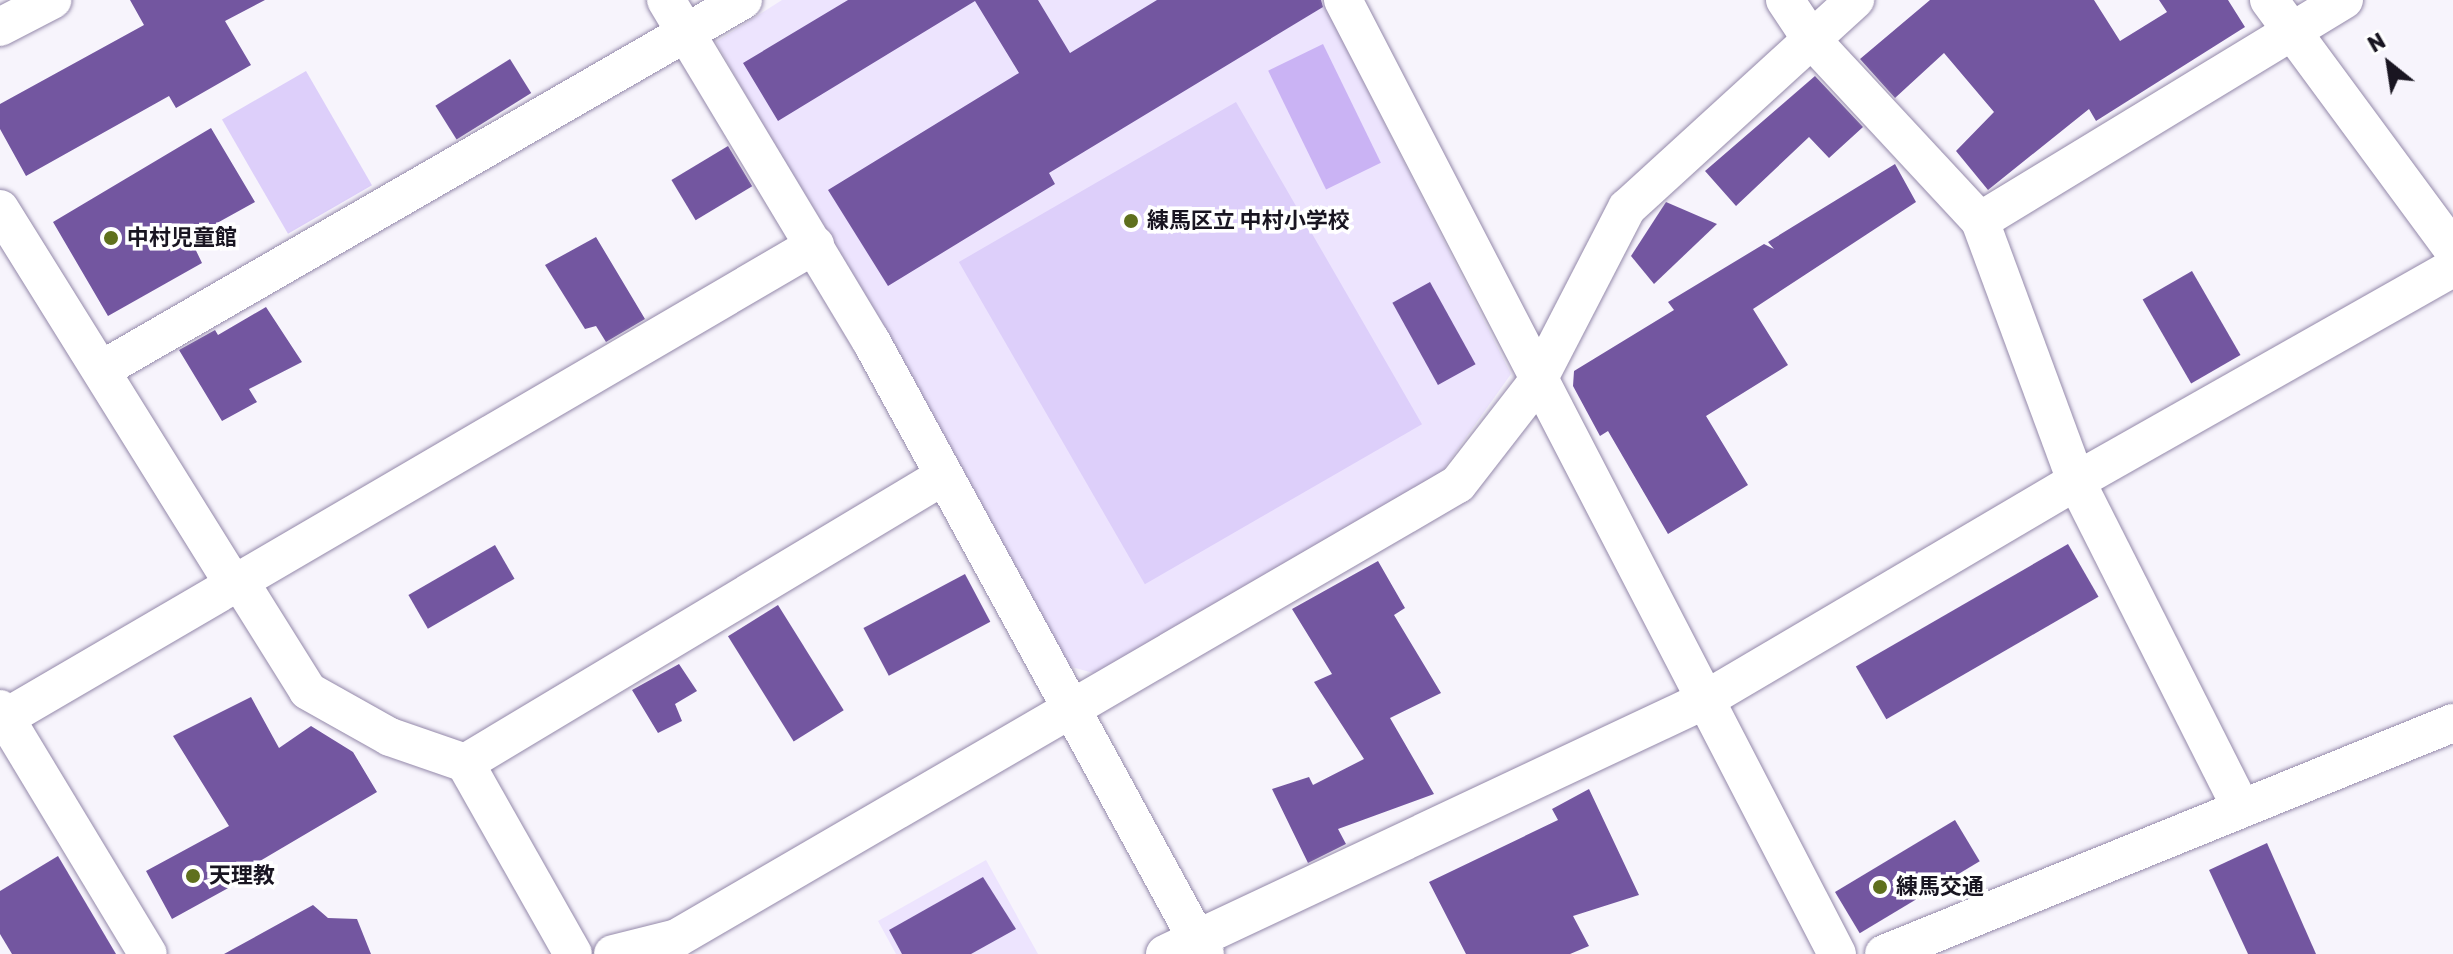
<!DOCTYPE html>
<html>
<head>
<meta charset="utf-8">
<style>
  body { margin:0 }
  #map { position:relative; width:2453px; height:954px; overflow:hidden; background:#f7f4fc; font-family:Rubik,"Noto Sans JP",sans-serif }
  div>[style] { position:absolute }
  .built>* { inset:0; background:#ede4fe }
  .green>* { inset:0; background:#ddcffa; transform-origin:0 0 }
  .water>* { inset:0; background:#cab3f4; transform-origin:0 0 }
  .building>* { inset:0; background:#7356a0; transform-origin:0 0 }
  .roads { filter:drop-shadow(0 0 2px #9489aa) drop-shadow(0 0 2px #9489aa) }
  .minor>* { height:38px; margin:-19px; padding:0 19px; transform-origin:19px; border-radius:19px; background:#fff }
  .dots>* { width:22px; height:22px; translate:-50% -50%; box-sizing:border-box; border:4px solid #fff; border-radius:50% }
  span { translate:-50% -50%; white-space:nowrap; text-align:center; line-height:1.15; -webkit-text-stroke:7px #fff; paint-order:stroke }
  .poi-label { font-size:22px; color:#191521; font-weight:700 }
  .left { translate:0 -50%; text-align:left }
  .north { position:absolute; left:2349px; top:24px; width:80px; height:80px; -webkit-text-stroke:6px #fff; paint-order:stroke; rotate:330deg; font-size:22px; font-weight:700; line-height:32px; text-align:center; color:#191521 }
  .north::after { content:''; display:block; margin:auto; width:28px; height:36px; background:#191521; clip-path:polygon(50% 0,100% 100%,50% 72%,0 100%) }
</style>
</head>
<body>
<div id="map">
  <div class="built">
    <i style="clip-path:polygon(782px 0,1322px 0,1511px 374px,1440px 474px,1097px 674px,1068px 666px,716px 42px)"></i>
    <i style="clip-path:polygon(986px 860px,1038px 954px,896px 954px,878px 921px)"></i>
  </div>
  <div class="green">
    <i style="left:306px;top:71px;width:132px;height:97px;rotate:60deg"></i>
    <i style="left:1236px;top:102px;width:372px;height:320px;rotate:60deg"></i>
  </div>
  <div class="water">
    <i style="left:1323px;top:44px;width:132px;height:61px;rotate:64deg"></i>
  </div>
  <div class="building">
    <i style="clip-path:polygon(130px 0,265px 0,225px 21px,251px 65px,176px 108px,169px 96px,26px 176px,0 129px,0 104px,144px 25px)"></i>
    <i style="clip-path:polygon(848px 0,1038px 0,1070px 53px,1157px 0,1321px 0,1323px 7px,1049px 173px,1055px 184px,888px 286px,828px 190px,1019px 73px,975px 1px,778px 121px,743px 63px)"></i>
    <i style="clip-path:polygon(1930px 0,2094px 0,2120px 41px,2167px 12px,2159px 0,2228px 0,2245px 27px,2096px 121px,2089px 109px,1988px 190px,1956px 151px,1994px 112px,1944px 53px,1895px 98px,1860px 59px)"></i>
    <i style="left:510px;top:59px;width:40px;height:88px;rotate:58deg"></i>
    <i style="clip-path:polygon(1815px 76px,1863px 127px,1829px 158px,1809px 137px,1736px 206px,1705px 171px)"></i>
    <i style="clip-path:polygon(211px 128px,255px 202px,190px 238px,202px 263px,108px 316px,53px 222px)"></i>
    <i style="left:728px;top:146px;width:47px;height:66px;rotate:59deg"></i>
    <i style="clip-path:polygon(1895px 164px,1916px 202px,1753px 309px,1788px 365px,1706px 416px,1748px 485px,1668px 534px,1608px 431px,1600px 436px,1573px 386px,1574px 371px,1674px 310px,1668px 302px,1764px 244px,1774px 249px,1768px 242px)"></i>
    <i style="clip-path:polygon(1666px 202px,1717px 224px,1654px 284px,1631px 256px)"></i>
    <i style="clip-path:polygon(596px 237px,645px 319px,606px 342px,596px 326px,585px 329px,545px 265px)"></i>
    <i style="left:2192px;top:271px;width:97px;height:57px;rotate:60deg"></i>
    <i style="left:1430px;top:282px;width:94px;height:43px;rotate:61deg"></i>
    <i style="clip-path:polygon(266px 307px,302px 362px,249px 389px,257px 402px,222px 421px,179px 350px,215px 330px,218px 335px)"></i>
    <i style="left:2068px;top:544px;width:61px;height:245px;rotate:60deg"></i>
    <i style="left:495px;top:545px;width:39px;height:100px;rotate:60deg"></i>
    <i style="clip-path:polygon(1378px 561px,1405px 608px,1394px 615px,1441px 693px,1390px 718px,1434px 794px,1338px 829px,1346px 844px,1308px 863px,1272px 789px,1309px 777px,1313px 785px,1364px 759px,1314px 682px,1332px 674px,1292px 609px)"></i>
    <i style="left:965px;top:574px;width:54px;height:115px;rotate:62deg"></i>
    <i style="left:778px;top:605px;width:124px;height:59px;rotate:58deg"></i>
    <i style="clip-path:polygon(679px 664px,697px 691px,675px 704px,682px 721px,658px 733px,632px 690px)"></i>
    <i style="clip-path:polygon(251px 697px,279px 748px,311px 726px,353px 752px,377px 792px,238px 874px,241px 881px,172px 919px,146px 871px,229px 826px,173px 736px)"></i>
    <i style="clip-path:polygon(1589px 789px,1639px 895px,1573px 916px,1589px 946px,1570px 954px,1466px 954px,1429px 882px,1558px 820px,1552px 809px)"></i>
    <i style="left:1955px;top:820px;width:48px;height:140px;rotate:59deg"></i>
    <i style="clip-path:polygon(2267px 843px,2316px 954px,2248px 954px,2209px 870px)"></i>
    <i style="clip-path:polygon(58px 856px,116px 954px,12px 954px,0 934px,0 891px)"></i>
    <i style="clip-path:polygon(983px 877px,1016px 929px,971px 954px,902px 954px,889px 930px)"></i>
    <i style="clip-path:polygon(313px 905px,328px 918px,357px 919px,371px 954px,224px 954px)"></i>
  </div>
  <div class="roads">
    <div class="minor">
      <i style="left:666px;top:0;width:398px;rotate:59deg"></i>
      <i style="left:871px;top:341px;width:698px;rotate:61.42deg"></i>
      <i style="left:1343px;top:0;width:1074px;rotate:62.62deg"></i>
      <i style="left:1785px;top:0;width:47px;rotate:56.3deg"></i>
      <i style="left:1811px;top:39px;width:248px;rotate:47.1deg"></i>
      <i style="left:1980px;top:221px;width:277px;rotate:69.7deg"></i>
      <i style="left:2076px;top:481px;width:366px;rotate:63.2deg"></i>
      <i style="left:2269px;top:0;width:310px;rotate:53.6deg"></i>
      <i style="left:0;top:27px;width:59px;rotate:-27.4deg"></i>
      <i style="left:0;top:209px;width:429px;rotate:58.1deg"></i>
      <i style="left:227px;top:573px;width:16px;rotate:35deg"></i>
      <i style="left:240px;top:582px;width:128px;rotate:58deg"></i>
      <i style="left:308px;top:691px;width:94px;rotate:29.3deg"></i>
      <i style="left:390px;top:737px;width:79px;rotate:19.1deg"></i>
      <i style="left:465px;top:763px;width:219px;rotate:60.5deg"></i>
      <i style="left:1980px;top:221px;width:426px;rotate:-31.3deg"></i>
      <i style="left:101px;top:370px;width:741px;rotate:-29.96deg"></i>
      <i style="left:0;top:709px;width:286px;rotate:58.9deg"></i>
      <i style="left:0;top:721px;width:944px;rotate:-30.29deg"></i>
      <i style="left:465px;top:763px;width:556px;rotate:-30.95deg"></i>
      <i style="left:613px;top:954px;width:66px;rotate:-14deg"></i>
      <i style="left:677px;top:938px;width:903px;rotate:-30.17deg"></i>
      <i style="left:1458px;top:484px;width:129px;rotate:-52.2deg"></i>
      <i style="left:1537px;top:382px;width:196px;rotate:-62.7deg"></i>
      <i style="left:1627px;top:208px;width:309px;rotate:-42.4deg"></i>
      <i style="left:1165px;top:954px;width:595px;rotate:-25.19deg"></i>
      <i style="left:1703px;top:701px;width:433px;rotate:-30.5deg"></i>
      <i style="left:2076px;top:481px;width:433px;rotate:-29.5deg"></i>
      <i style="left:1884px;top:954px;width:614px;rotate:-22.1deg"></i>
    </div>
  </div>
  <div class="dots">
    <i style="left:1131px;top:221px;background:#5f701d"></i>
    <i style="left:111px;top:238px;background:#5f701d"></i>
    <i style="left:193px;top:876px;background:#5f701d"></i>
    <i style="left:1880px;top:887px;background:#5f701d"></i>
  </div>
  <div class="poi-label">
    <span class="left" style="left:1147px;top:221px">練馬区立 中村小学校</span>
    <span class="left" style="left:127px;top:238px">中村児童館</span>
    <span class="left" style="left:209px;top:876px">天理教</span>
    <span class="left" style="left:1896px;top:887px">練馬交通</span>
  </div>
  <div class="north">N</div>
</div>
</body>
</html>
